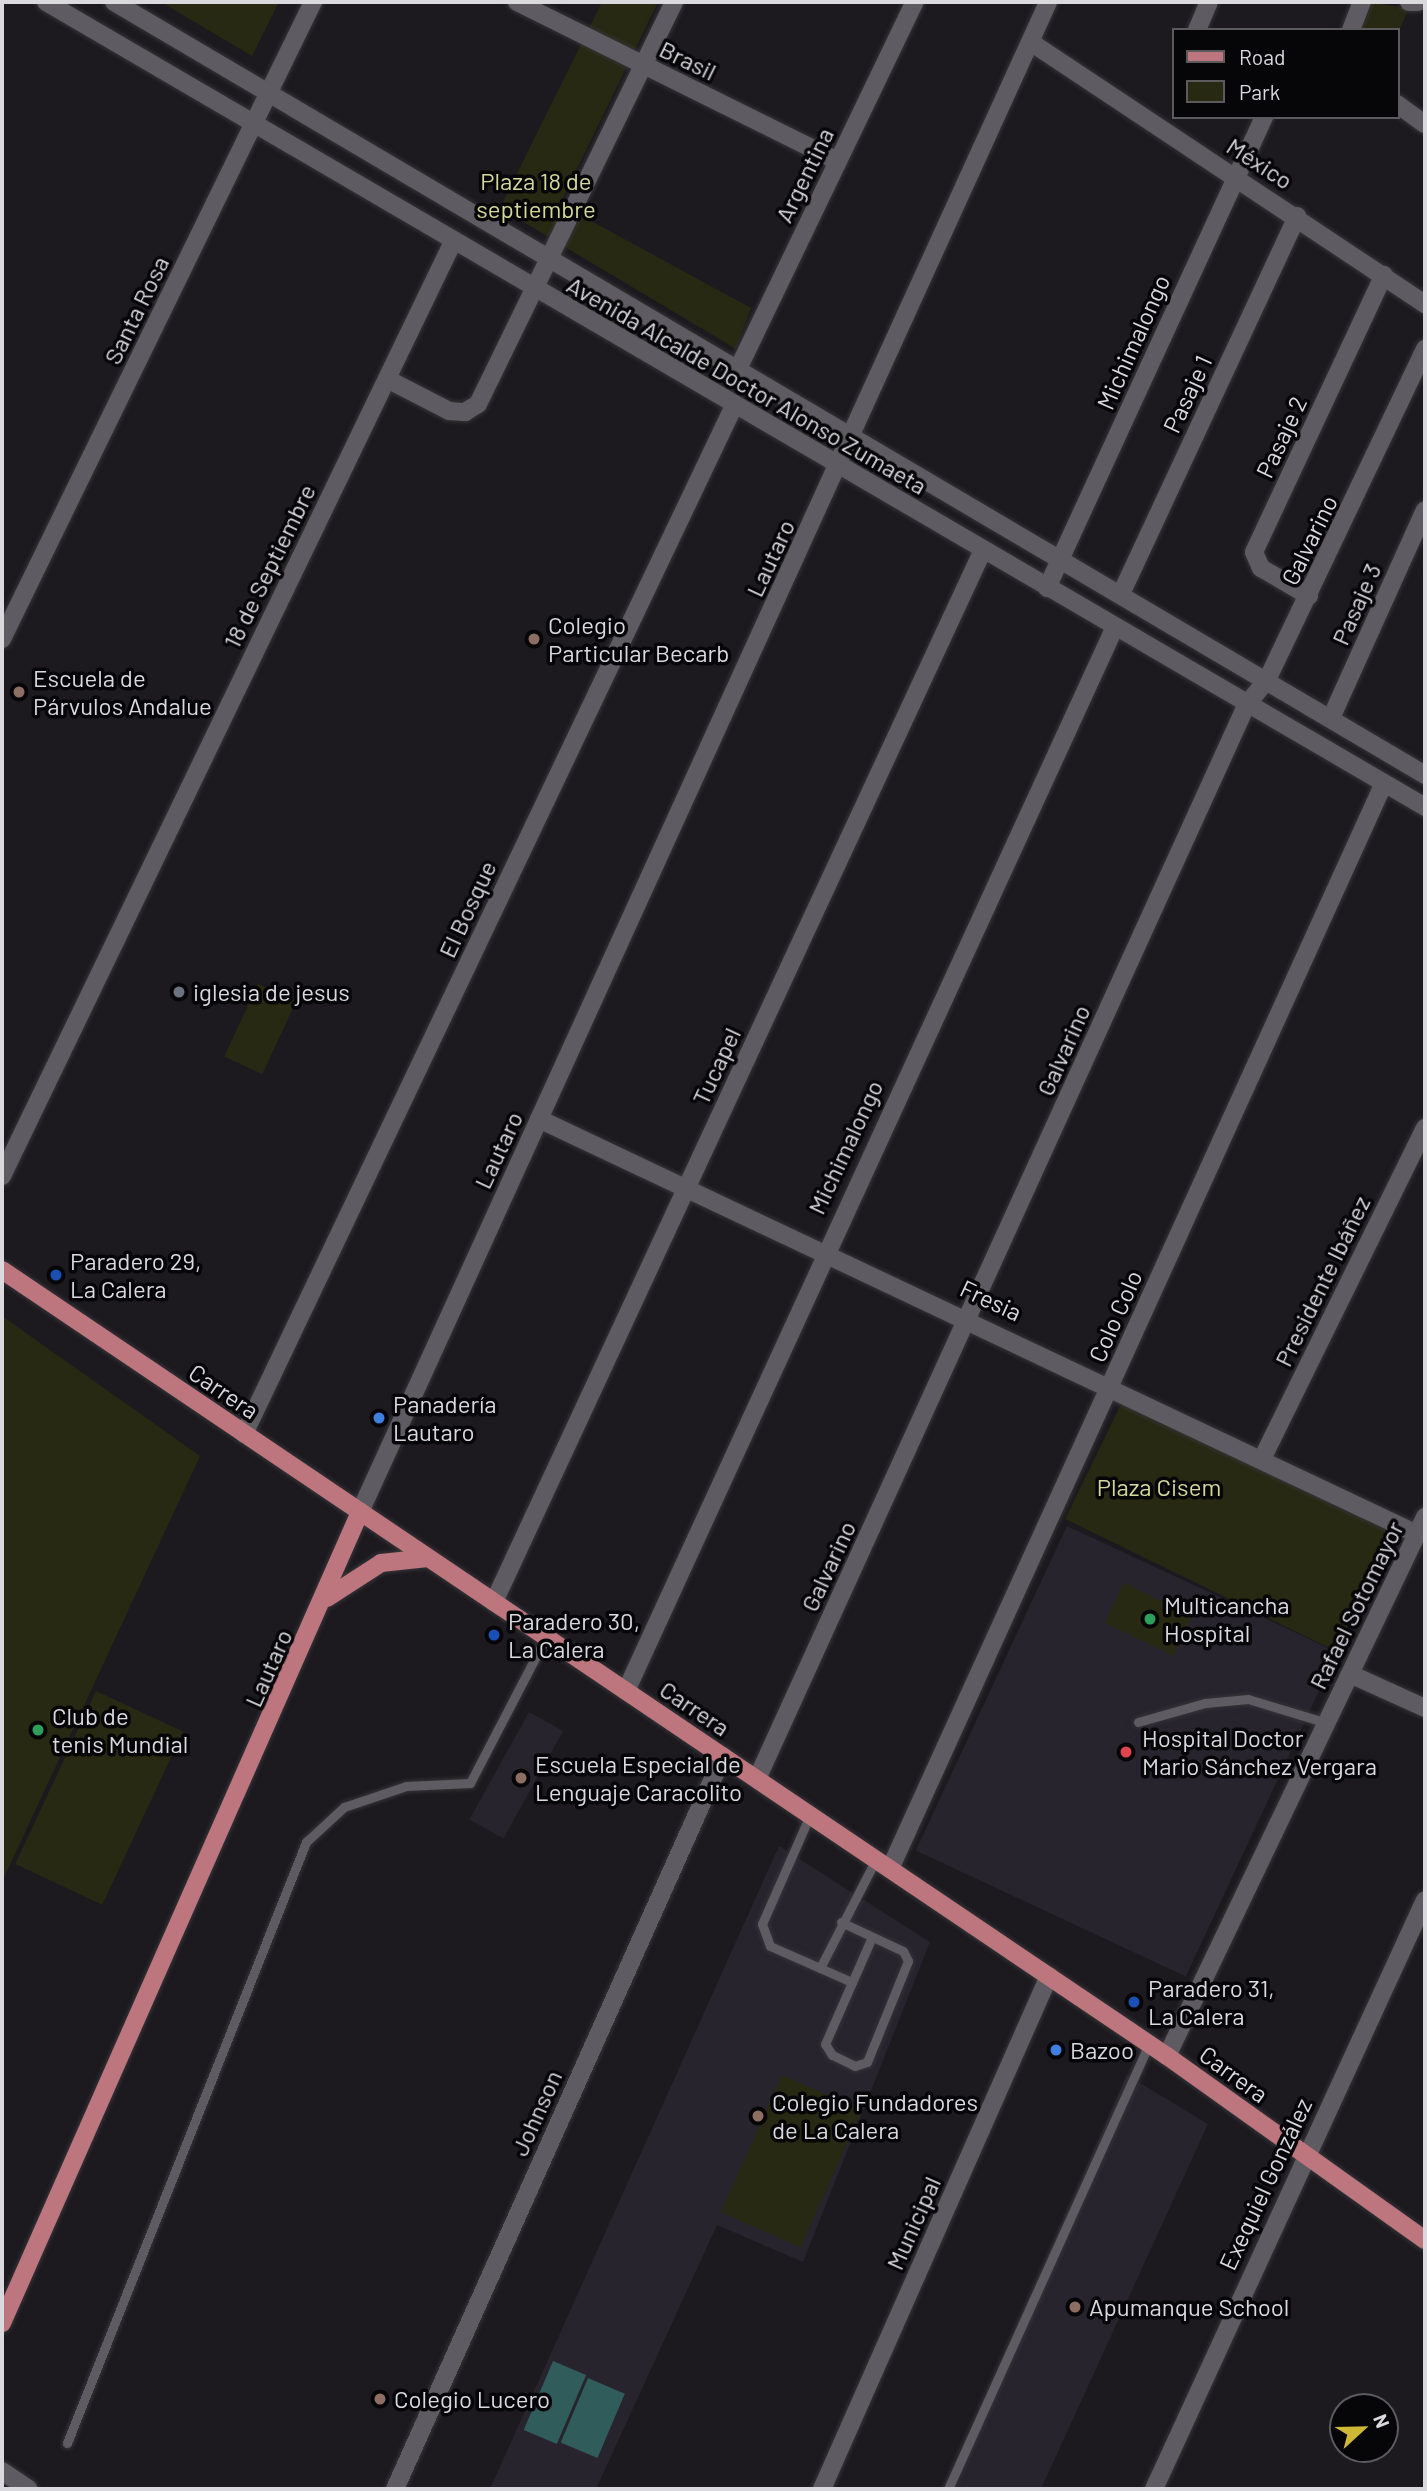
<!DOCTYPE html>
<html>
<head>
<meta charset="utf-8">
<style>
  body { margin:0 }
  #map { position:relative; width:1427px; height:2491px; overflow:hidden; background:#1c1a1f; font-family:Barlow,sans-serif }
  div>[style] { position:absolute }
  .built>* { inset:0; background:#27242e; transform-origin:0 0 }
  .green>* { inset:0; background:#282912; transform-origin:0 0 }
  .water>* { inset:0; background:#305c5c; transform-origin:0 0 }
  .roads { filter:drop-shadow(0 0 2px #353438) drop-shadow(0 0 2px #353438) }
  .lane>* { height:9px; margin:-4.5px; padding:0 4.5px; transform-origin:4.5px; border-radius:4.5px; background:#5e5c62 }
  .street>* { height:18px; margin:-9px; padding:0 9px; transform-origin:9px; border-radius:9px; background:#5e5c62 }
  .secondary>* { height:18px; margin:-9px; padding:0 9px; transform-origin:9px; border-radius:9px; background:#5e5c62 }
  .primary>* { height:18px; margin:-9px; padding:0 9px; transform-origin:9px; border-radius:9px; background:#bd767d }
  .dots>* { width:19px; height:19px; translate:-50% -50%; box-sizing:border-box; border:4px solid #060608; border-radius:50% }
  span { translate:-50% -50%; white-space:nowrap; text-align:center; line-height:1.15; -webkit-text-stroke:7px #060608; paint-order:stroke }
  .street-label { font-size:24px; color:#dad9dd }
  .park-label { font-size:24px; color:#d4d89b }
  .poi-label { font-size:24px; color:#dad9dd }
  .left { translate:0 -50%; text-align:left }
  .frame { position:absolute; inset:0; border:4px solid #dad9dd; pointer-events:none }
  .legend { position:absolute; left:1172px; top:28px; width:228px; height:91px; box-sizing:border-box; background:#060608; border:2px solid #5b5a5d; margin:0; padding:9px 12px; list-style:none; font-size:21px; color:#dad9dd }
  .legend li { display:flex; align-items:center; gap:14px; height:35px }
  .legend b { width:35px; border:2px solid #5b5a5d }
  .north { position:absolute; left:1329px; top:2393px; width:70px; height:70px; box-sizing:border-box; background:#060608; border:2px solid #5b5a5d; border-radius:50%; rotate:68deg; font-size:19px; font-weight:700; line-height:28px; text-align:center; color:#dad9dd }
  .north::after { content:''; display:block; margin:auto; width:24px; height:32px; background:#d0b837; clip-path:polygon(50% 0,100% 100%,50% 72%,0 100%) }
</style>
</head>
<body>
<div id="map">
  <div class="built">
    <i style="left:1067px;top:1526px;width:298px;height:358px;rotate:25deg"></i>
    <i style="left:529px;top:1712px;width:39px;height:123px;rotate:29deg"></i>
    <i style="clip-path:polygon(779px 1846px,930px 1942px,803px 2262px,717px 2225px,596px 2489px,490px 2489px)"></i>
    <i style="clip-path:polygon(1127px 2075px,1208px 2124px,1041px 2489px,945px 2489px)"></i>
  </div>
  <div class="green">
    <i style="clip-path:polygon(161px 2px,279px 2px,252px 56px)"></i>
    <i style="clip-path:polygon(602px 2px,658px 2px,560px 204px,751px 308px,736px 349px,500px 208px)"></i>
    <i style="clip-path:polygon(1366px 2px,1409px 8px,1397px 35px,1355px 30px)"></i>
    <i style="left:258px;top:984px;width:42px;height:80px;rotate:25deg"></i>
    <i style="clip-path:polygon(2px 1316px,200px 1456px,2px 1882px)"></i>
    <i style="left:1126px;top:1394px;width:301px;height:139px;rotate:26deg"></i>
    <i style="left:1124px;top:1583px;width:76px;height:44px;rotate:26deg"></i>
    <i style="left:96px;top:1691px;width:96px;height:191px;rotate:25deg"></i>
    <i style="left:782px;top:2075px;width:87px;height:150px;rotate:24deg"></i>
  </div>
  <div class="water">
    <i style="left:553px;top:2361px;width:36px;height:75px;rotate:23deg"></i>
    <i style="left:588px;top:2378px;width:40px;height:70px;rotate:23deg"></i>
  </div>
  <div class="roads">
    <div class="lane">
      <i style="left:1138px;top:1722px;width:70px;rotate:-15.8deg"></i>
      <i style="left:1205px;top:1703px;width:43px;rotate:-5.3deg"></i>
      <i style="left:1248px;top:1699px;width:83px;rotate:16.9deg"></i>
      <i style="left:810px;top:1815px;width:119px;rotate:113.8deg"></i>
      <i style="left:762px;top:1924px;width:23px;rotate:70deg"></i>
      <i style="left:770px;top:1946px;width:55px;rotate:23.7deg"></i>
      <i style="left:820px;top:1968px;width:123px;rotate:-62.8deg"></i>
      <i style="left:841px;top:1922px;width:68px;rotate:25.1deg"></i>
      <i style="left:903px;top:1951px;width:11px;rotate:63deg"></i>
      <i style="left:908px;top:1961px;width:109px;rotate:112.1deg"></i>
      <i style="left:867px;top:2062px;width:13px;rotate:162deg"></i>
      <i style="left:855px;top:2066px;width:25px;rotate:-154deg"></i>
      <i style="left:832px;top:2055px;width:13px;rotate:-122deg"></i>
      <i style="left:825px;top:2044px;width:117px;rotate:-66.3deg"></i>
      <i style="left:820px;top:1968px;width:35px;rotate:24deg"></i>
      <i style="left:67px;top:2443px;width:647px;rotate:-68.31deg"></i>
      <i style="left:306px;top:1842px;width:52px;rotate:-42.6deg"></i>
      <i style="left:344px;top:1807px;width:65px;rotate:-18.7deg"></i>
      <i style="left:406px;top:1786px;width:64px;rotate:-2.7deg"></i>
      <i style="left:470px;top:1783px;width:165px;rotate:-62.5deg"></i>
      <i style="left:948px;top:2489px;width:489px;rotate:-65.7deg"></i>
    </div>
    <div class="street">
      <i style="left:517px;top:2px;width:358px;rotate:26.4deg"></i>
      <i style="left:1409px;top:2px;width:9px"></i>
      <i style="left:1197px;top:30px;width:30px;rotate:-67deg"></i>
      <i style="left:1351px;top:30px;width:30px;rotate:-69deg"></i>
      <i style="left:1032px;top:43px;width:472px;rotate:33.6deg"></i>
      <i style="left:1397px;top:104px;width:34px;rotate:36deg"></i>
      <i style="left:738px;top:369px;width:407px;rotate:-64.3deg"></i>
      <i style="left:387px;top:379px;width:70px;rotate:27.3deg"></i>
      <i style="left:449px;top:411px;width:16px;rotate:4deg"></i>
      <i style="left:465px;top:412px;width:15px;rotate:-32deg"></i>
      <i style="left:478px;top:404px;width:447px;rotate:-64deg"></i>
      <i style="left:1047px;top:588px;width:519px;rotate:-65.26deg"></i>
      <i style="left:1121px;top:594px;width:417px;rotate:-65deg"></i>
      <i style="left:1309px;top:596px;width:56px;rotate:-149.7deg"></i>
      <i style="left:1261px;top:568px;width:17px;rotate:-114deg"></i>
      <i style="left:1254px;top:552px;width:306px;rotate:-64.9deg"></i>
      <i style="left:2px;top:639px;width:709px;rotate:-63.98deg"></i>
      <i style="left:1331px;top:718px;width:228px;rotate:-65.7deg"></i>
      <i style="left:539px;top:1119px;width:971px;rotate:25.3deg"></i>
      <i style="left:2px;top:1176px;width:1037px;rotate:-64.23deg"></i>
      <i style="left:244px;top:1434px;width:1139px;rotate:-64.52deg"></i>
      <i style="left:1263px;top:1457px;width:367px;rotate:-63.8deg"></i>
      <i style="left:494px;top:1602px;width:1160px;rotate:-65.07deg"></i>
      <i style="left:1350px;top:1674px;width:82px;rotate:24.4deg"></i>
      <i style="left:626px;top:1691px;width:1171px;rotate:-65.32deg"></i>
      <i style="left:757px;top:1779px;width:1181px;rotate:-65.5deg"></i>
      <i style="left:1247px;top:704px;width:31px;rotate:-50deg"></i>
      <i style="left:1267px;top:680px;width:367px;rotate:-64.5deg"></i>
      <i style="left:890px;top:1869px;width:1193px;rotate:-65.54deg"></i>
      <i style="left:1167px;top:2056px;width:598px;rotate:-64.42deg"></i>
      <i style="left:2px;top:2471px;width:32px;rotate:34deg"></i>
      <i style="left:395px;top:2489px;width:803px;rotate:-65.89deg"></i>
      <i style="left:822px;top:2489px;width:561px;rotate:-66.13deg"></i>
      <i style="left:1154px;top:2489px;width:648px;rotate:-65.29deg"></i>
    </div>
    <div class="secondary">
      <i style="left:46px;top:2px;width:1597px;rotate:30.27deg"></i>
      <i style="left:114px;top:2px;width:1522px;rotate:30.52deg"></i>
      <i style="left:360px;top:1512px;width:1659px;rotate:-65.5deg"></i>
    </div>
    <div class="primary">
      <i style="left:2px;top:1270px;width:1405px;rotate:34.01deg"></i>
      <i style="left:1167px;top:2056px;width:317px;rotate:35.5deg"></i>
      <i style="left:327px;top:1598px;width:64px;rotate:-32.9deg"></i>
      <i style="left:381px;top:1563px;width:47px;rotate:-6.1deg"></i>
      <i style="left:2px;top:2323px;width:887px;rotate:-66.18deg"></i>
    </div>
  </div>
  <div class="dots">
    <i style="left:534px;top:639px;background:#8d6e63"></i>
    <i style="left:19px;top:692px;background:#8d6e63"></i>
    <i style="left:179px;top:992px;background:#6b7280"></i>
    <i style="left:56px;top:1275px;background:#1a4fb4"></i>
    <i style="left:379px;top:1418px;background:#3f7fe0"></i>
    <i style="left:1150px;top:1619px;background:#2e9e5b"></i>
    <i style="left:494px;top:1635px;background:#1a4fb4"></i>
    <i style="left:38px;top:1730px;background:#2e9e5b"></i>
    <i style="left:1126px;top:1752px;background:#e0444e"></i>
    <i style="left:521px;top:1778px;background:#8d6e63"></i>
    <i style="left:1134px;top:2002px;background:#1a4fb4"></i>
    <i style="left:1056px;top:2050px;background:#3f7fe0"></i>
    <i style="left:758px;top:2116px;background:#8d6e63"></i>
    <i style="left:1075px;top:2307px;background:#8d6e63"></i>
    <i style="left:380px;top:2399px;background:#8d6e63"></i>
  </div>
  <div class="street-label">
    <span style="left:688px;top:60px;rotate:26deg">Brasil</span>
    <span style="left:1260px;top:163px;rotate:33deg">México</span>
    <span style="left:804px;top:175px;rotate:-64deg">Argentina</span>
    <span style="left:136px;top:310px;rotate:-64deg">Santa Rosa</span>
    <span style="left:1133px;top:342px;rotate:-66deg">Michimalongo</span>
    <span style="left:747px;top:385px;rotate:30deg">Avenida Alcalde Doctor Alonso Zumaeta</span>
    <span style="left:1187px;top:394px;rotate:-65deg">Pasaje 1</span>
    <span style="left:1281px;top:437px;rotate:-65deg">Pasaje 2</span>
    <span style="left:1309px;top:540px;rotate:-64deg">Galvarino</span>
    <span style="left:770px;top:558px;rotate:-65deg">Lautaro</span>
    <span style="left:269px;top:566px;rotate:-64deg">18 de Septiembre</span>
    <span style="left:1356px;top:604px;rotate:-66deg">Pasaje 3</span>
    <span style="left:467px;top:909px;rotate:-65deg">El Bosque</span>
    <span style="left:1063px;top:1050px;rotate:-66deg">Galvarino</span>
    <span style="left:716px;top:1066px;rotate:-65deg">Tucapel</span>
    <span style="left:845px;top:1147px;rotate:-65deg">Michimalongo</span>
    <span style="left:498px;top:1150px;rotate:-65deg">Lautaro</span>
    <span style="left:1322px;top:1281px;rotate:-64deg">Presidente Ibáñez</span>
    <span style="left:991px;top:1300px;rotate:25deg">Fresia</span>
    <span style="left:1115px;top:1316px;rotate:-66deg">Colo Colo</span>
    <span style="left:224px;top:1391px;rotate:34deg">Carrera</span>
    <span style="left:828px;top:1566px;rotate:-65deg">Galvarino</span>
    <span style="left:1356px;top:1605px;rotate:-64deg">Rafael Sotomayor</span>
    <span style="left:268px;top:1668px;rotate:-66deg">Lautaro</span>
    <span style="left:695px;top:1708px;rotate:34deg">Carrera</span>
    <span style="left:1234px;top:2074px;rotate:36deg">Carrera</span>
    <span style="left:536px;top:2113px;rotate:-66deg">Johnson</span>
    <span style="left:1265px;top:2184px;rotate:-65deg">Exequiel González</span>
    <span style="left:913px;top:2223px;rotate:-66deg">Municipal</span>
  </div>
  <div class="park-label">
    <span style="left:536px;top:195px">Plaza 18 de<br>septiembre</span>
    <span style="left:1159px;top:1487px">Plaza Cisem</span>
  </div>
  <div class="poi-label">
    <span class="left" style="left:548px;top:639px">Colegio<br>Particular Becarb</span>
    <span class="left" style="left:33px;top:692px">Escuela de<br>Párvulos Andalue</span>
    <span class="left" style="left:193px;top:992px">iglesia de jesus</span>
    <span class="left" style="left:70px;top:1275px">Paradero 29,<br>La Calera</span>
    <span class="left" style="left:393px;top:1418px">Panadería<br>Lautaro</span>
    <span class="left" style="left:1164px;top:1619px">Multicancha<br>Hospital</span>
    <span class="left" style="left:508px;top:1635px">Paradero 30,<br>La Calera</span>
    <span class="left" style="left:52px;top:1730px">Club de<br>tenis Mundial</span>
    <span class="left" style="left:1142px;top:1752px">Hospital Doctor<br>Mario Sánchez Vergara</span>
    <span class="left" style="left:535px;top:1778px">Escuela Especial de<br>Lenguaje Caracolito</span>
    <span class="left" style="left:1148px;top:2002px">Paradero 31,<br>La Calera</span>
    <span class="left" style="left:1070px;top:2050px">Bazoo</span>
    <span class="left" style="left:772px;top:2116px">Colegio Fundadores<br>de La Calera</span>
    <span class="left" style="left:1089px;top:2307px">Apumanque School</span>
    <span class="left" style="left:394px;top:2399px">Colegio Lucero</span>
  </div>
  <div class="frame"></div>
  <ul class="legend">
  <li><b style="height:9px;background:#bd767d"></b>Road</li>
  <li><b style="height:19px;background:#282912"></b>Park</li>
  </ul>
  <div class="north">N</div>
</div>
</body>
</html>
